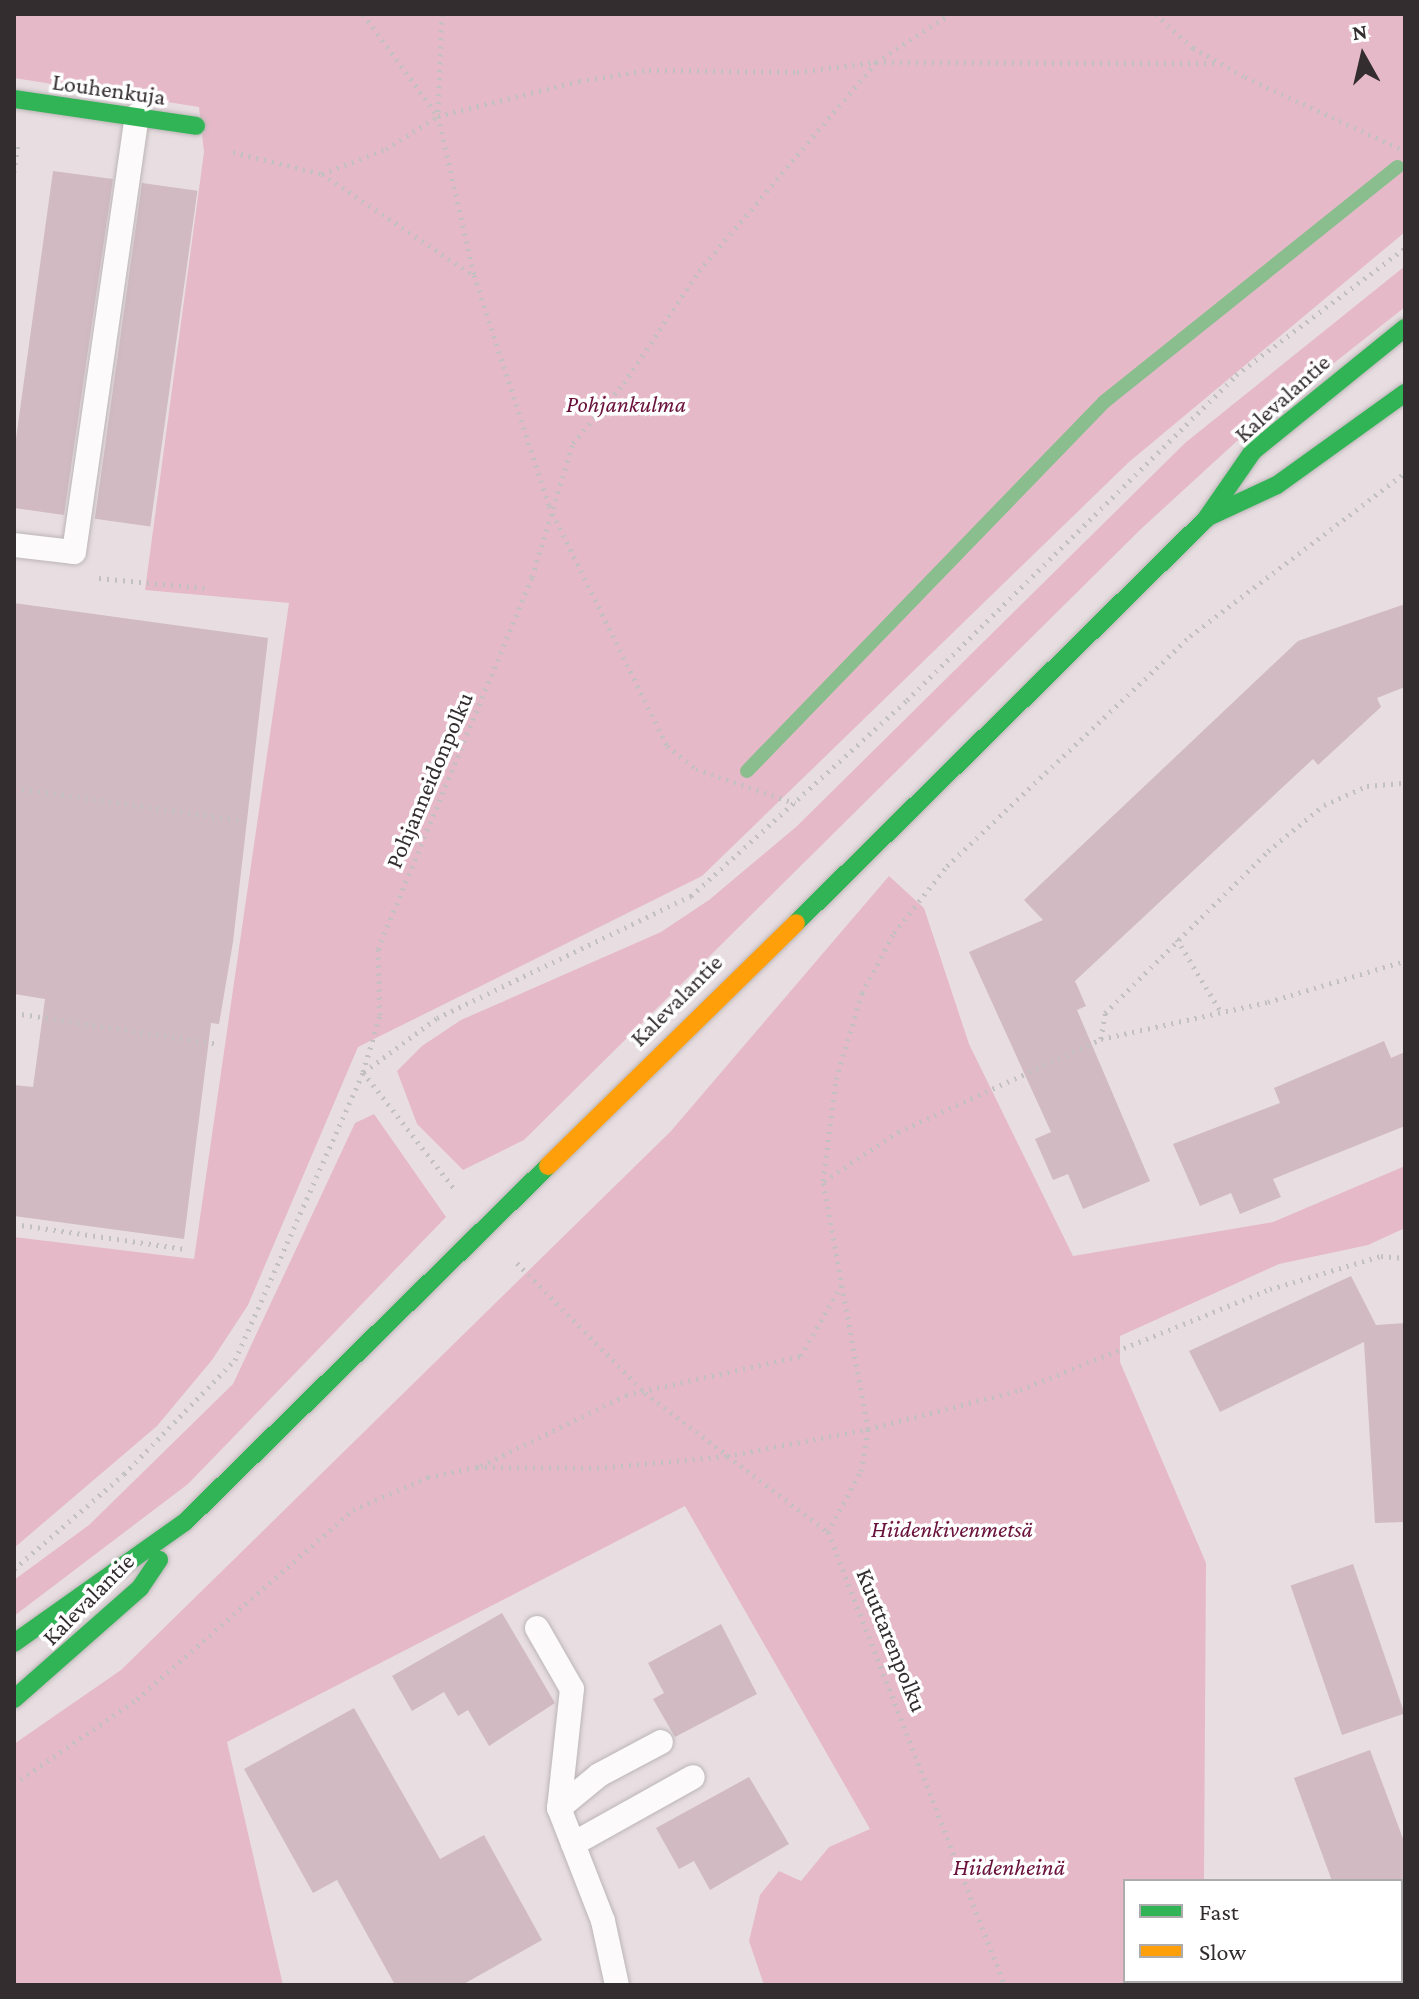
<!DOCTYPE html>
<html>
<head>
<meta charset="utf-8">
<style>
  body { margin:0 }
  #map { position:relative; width:1419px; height:1999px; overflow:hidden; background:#e8dee1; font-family:"Crimson Pro",serif }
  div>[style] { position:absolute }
  .green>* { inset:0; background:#e6b9c8 }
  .stream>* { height:14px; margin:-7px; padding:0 7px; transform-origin:7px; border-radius:7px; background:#8abe8e }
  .building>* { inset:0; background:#d1bac2; transform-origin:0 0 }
  .path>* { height:5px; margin-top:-2.5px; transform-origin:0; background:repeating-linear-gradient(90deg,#c3c0c0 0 2px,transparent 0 8px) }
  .roads { filter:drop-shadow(0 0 2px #bbb4b6) drop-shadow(0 0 2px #bbb4b6) }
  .lane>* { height:24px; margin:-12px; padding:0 12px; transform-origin:12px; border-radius:12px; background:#fcfafa }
  .fast>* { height:18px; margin:-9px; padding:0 9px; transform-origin:9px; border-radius:9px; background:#30b455 }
  .slow>* { height:18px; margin:-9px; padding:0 9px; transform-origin:9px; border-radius:9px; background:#ff9f0a }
  span { translate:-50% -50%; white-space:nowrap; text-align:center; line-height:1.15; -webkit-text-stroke:7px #fff; paint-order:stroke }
  .street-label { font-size:24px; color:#332d2f }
  .park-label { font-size:24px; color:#69113b; font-style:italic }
  .frame { position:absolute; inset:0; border:16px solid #332d2f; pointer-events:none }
  .legend { position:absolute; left:1123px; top:1879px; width:280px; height:104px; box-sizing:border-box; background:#fff; border:2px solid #adabac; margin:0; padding:10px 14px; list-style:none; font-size:24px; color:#332d2f }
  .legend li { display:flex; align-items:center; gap:16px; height:40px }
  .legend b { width:40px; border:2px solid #adabac }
  .north { position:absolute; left:1323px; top:16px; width:80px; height:80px; -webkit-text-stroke:6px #fff; paint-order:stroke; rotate:352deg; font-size:22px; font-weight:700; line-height:32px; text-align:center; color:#332d2f }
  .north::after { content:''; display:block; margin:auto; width:28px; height:36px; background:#332d2f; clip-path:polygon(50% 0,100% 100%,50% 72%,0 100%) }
</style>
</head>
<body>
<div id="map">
  <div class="green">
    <i style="clip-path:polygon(14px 14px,1405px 14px,1405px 232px,1129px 462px,702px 876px,358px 1047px,248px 1305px,212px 1360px,157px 1426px,14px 1548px,14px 1237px,194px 1259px,289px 603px,145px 590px,204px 152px,199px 107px,14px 78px)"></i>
    <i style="clip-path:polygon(1405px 266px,1405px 307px,1249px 430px,1141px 529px,524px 1140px,463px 1170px,417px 1124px,397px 1071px,422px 1046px,461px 1020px,661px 932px,709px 900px,796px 827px,1185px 443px)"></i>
    <i style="clip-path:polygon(889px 876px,924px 908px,969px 1044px,1073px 1256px,1273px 1222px,1405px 1166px,1405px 1228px,1368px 1245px,1279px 1264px,1120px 1336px,1120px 1362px,1206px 1563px,1204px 1881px,1125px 1881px,1125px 1981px,1202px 1985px,764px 1985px,749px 1941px,760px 1895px,779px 1871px,801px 1881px,829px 1847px,870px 1829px,685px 1506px,227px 1742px,283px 1985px,14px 1985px,14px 1744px,121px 1670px,671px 1131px)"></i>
    <i style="clip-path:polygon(374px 1114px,446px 1217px,188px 1484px,14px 1616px,14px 1580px,89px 1525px,233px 1384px,355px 1123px)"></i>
  </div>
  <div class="stream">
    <i style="left:747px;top:771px;width:513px;rotate:-45.95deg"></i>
    <i style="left:1104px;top:402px;width:376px;rotate:-38.7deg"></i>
  </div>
  <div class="building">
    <i style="clip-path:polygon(53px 171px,113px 179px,64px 515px,14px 508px,14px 453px)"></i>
    <i style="left:142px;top:183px;width:56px;height:339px;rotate:8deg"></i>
    <i style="clip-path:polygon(14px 603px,268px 638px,233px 942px,219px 1024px,211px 1023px,184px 1239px,14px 1216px,14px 1085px,33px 1087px,45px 999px,14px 994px)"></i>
    <i style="clip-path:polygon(1405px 604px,1405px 687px,1377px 698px,1381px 707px,1318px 765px,1313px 759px,1075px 981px,1086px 1006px,1077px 1010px,1150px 1181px,1083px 1209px,1068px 1174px,1053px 1180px,1035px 1139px,1051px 1132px,969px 952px,1043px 920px,1024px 900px,1298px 641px)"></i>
    <i style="clip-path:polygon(1384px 1041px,1391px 1058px,1405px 1052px,1405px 1126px,1273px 1179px,1281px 1197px,1240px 1214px,1231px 1193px,1200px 1206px,1173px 1144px,1280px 1103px,1274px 1088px)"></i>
    <i style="clip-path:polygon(1351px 1276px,1376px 1325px,1405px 1323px,1405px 1522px,1375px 1523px,1364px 1342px,1220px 1412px,1189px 1351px)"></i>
    <i style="left:1353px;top:1564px;width:158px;height:66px;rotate:71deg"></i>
    <i style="clip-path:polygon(502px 1613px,555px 1703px,489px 1746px,468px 1710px,458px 1716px,444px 1692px,412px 1711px,392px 1676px)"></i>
    <i style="clip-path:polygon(721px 1624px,757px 1694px,675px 1737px,653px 1699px,664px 1693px,648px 1663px)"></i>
    <i style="clip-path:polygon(354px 1708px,440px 1859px,484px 1835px,542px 1940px,462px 1985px,395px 1985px,337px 1880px,313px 1893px,244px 1769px)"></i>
    <i style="clip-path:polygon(1370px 1750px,1405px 1844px,1405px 1881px,1332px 1881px,1294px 1778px)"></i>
    <i style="clip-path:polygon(749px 1777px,789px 1844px,710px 1890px,694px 1861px,679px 1869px,656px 1828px)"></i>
  </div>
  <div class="path">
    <i style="left:363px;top:14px;width:127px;rotate:53.7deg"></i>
    <i style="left:442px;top:14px;width:102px;rotate:92.2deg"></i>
    <i style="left:438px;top:116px;width:163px;rotate:77.2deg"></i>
    <i style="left:474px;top:275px;width:243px;rotate:72deg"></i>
    <i style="left:549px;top:506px;width:267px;rotate:63.8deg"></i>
    <i style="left:667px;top:746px;width:37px;rotate:38deg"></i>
    <i style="left:696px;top:769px;width:105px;rotate:19deg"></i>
    <i style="left:1156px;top:14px;width:50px;rotate:42.6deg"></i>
    <i style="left:1193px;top:48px;width:60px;rotate:29.1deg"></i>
    <i style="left:1245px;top:77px;width:176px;rotate:24.8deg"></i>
    <i style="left:233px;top:152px;width:92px;rotate:13.9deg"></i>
    <i style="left:322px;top:174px;width:182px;rotate:33.8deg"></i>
    <i style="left:14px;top:172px;width:27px;rotate:-82deg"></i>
    <i style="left:322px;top:174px;width:69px;rotate:-21.3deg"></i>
    <i style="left:386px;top:149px;width:62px;rotate:-32.4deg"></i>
    <i style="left:438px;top:116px;width:145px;rotate:-13.9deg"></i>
    <i style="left:579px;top:81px;width:71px;rotate:-8.9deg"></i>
    <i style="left:649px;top:70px;width:148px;rotate:0.8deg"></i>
    <i style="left:797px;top:72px;width:80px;rotate:-7.2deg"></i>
    <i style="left:876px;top:62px;width:88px;rotate:-33deg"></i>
    <i style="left:99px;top:578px;width:106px;rotate:5.4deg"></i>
    <i style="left:14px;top:788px;width:233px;rotate:8.1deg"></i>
    <i style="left:1177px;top:939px;width:82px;rotate:59deg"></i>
    <i style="left:14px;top:1013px;width:208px;rotate:8.6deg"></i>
    <i style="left:1101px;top:1039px;width:171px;rotate:-12.5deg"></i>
    <i style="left:1268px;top:1002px;width:143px;rotate:-16.7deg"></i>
    <i style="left:363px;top:1072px;width:151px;rotate:52deg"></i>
    <i style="left:364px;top:1072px;width:91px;rotate:-36.5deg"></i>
    <i style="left:437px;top:1018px;width:282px;rotate:-25.7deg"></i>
    <i style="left:691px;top:896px;width:292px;rotate:-42.2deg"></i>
    <i style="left:907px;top:700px;width:462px;rotate:-44.6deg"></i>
    <i style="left:1236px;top:375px;width:211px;rotate:-36.9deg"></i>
    <i style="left:824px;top:1181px;width:89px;rotate:-33.5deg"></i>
    <i style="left:898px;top:1132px;width:223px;rotate:-24.6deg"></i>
    <i style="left:1101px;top:1039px;width:26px;rotate:-81deg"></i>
    <i style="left:1105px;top:1013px;width:230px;rotate:-44.8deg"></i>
    <i style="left:1268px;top:851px;width:72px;rotate:-39.4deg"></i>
    <i style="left:1324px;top:805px;width:47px;rotate:-23.8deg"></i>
    <i style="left:1367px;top:786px;width:38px;rotate:-5deg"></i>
    <i style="left:14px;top:1224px;width:173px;rotate:8.3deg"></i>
    <i style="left:517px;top:1263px;width:182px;rotate:45.4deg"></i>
    <i style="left:645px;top:1393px;width:230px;rotate:37.2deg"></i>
    <i style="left:828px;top:1532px;width:486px;rotate:68.7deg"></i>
    <i style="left:481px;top:1466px;width:161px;rotate:-26.1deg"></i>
    <i style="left:626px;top:1395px;width:179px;rotate:-12.6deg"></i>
    <i style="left:801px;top:1356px;width:85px;rotate:-60.4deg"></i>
    <i style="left:828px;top:1532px;width:69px;rotate:-61.6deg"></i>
    <i style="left:861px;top:1471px;width:43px;rotate:-80.5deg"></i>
    <i style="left:868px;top:1429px;width:252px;rotate:-100.3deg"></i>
    <i style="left:823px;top:1181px;width:103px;rotate:-82.7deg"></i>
    <i style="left:836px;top:1079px;width:90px;rotate:-73.2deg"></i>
    <i style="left:862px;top:993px;width:68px;rotate:-61.9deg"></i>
    <i style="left:894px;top:933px;width:85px;rotate:-51.7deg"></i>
    <i style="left:947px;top:866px;width:335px;rotate:-43.4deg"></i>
    <i style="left:1190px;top:636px;width:270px;rotate:-37.2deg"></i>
    <i style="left:14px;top:1569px;width:145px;rotate:-40.8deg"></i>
    <i style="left:124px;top:1474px;width:159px;rotate:-45.8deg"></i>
    <i style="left:235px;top:1360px;width:315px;rotate:-66deg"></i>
    <i style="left:363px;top:1072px;width:59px;rotate:-73.4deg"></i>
    <i style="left:380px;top:1015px;width:66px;rotate:-91.7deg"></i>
    <i style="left:378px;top:949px;width:403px;rotate:-67.5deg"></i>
    <i style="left:532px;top:577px;width:140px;rotate:-73deg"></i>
    <i style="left:573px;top:443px;width:79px;rotate:-49.6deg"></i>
    <i style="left:624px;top:383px;width:135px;rotate:-56.2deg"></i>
    <i style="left:699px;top:271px;width:274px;rotate:-49.7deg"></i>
    <i style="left:876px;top:62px;width:344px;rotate:0.2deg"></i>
    <i style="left:14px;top:1784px;width:150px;rotate:-34.6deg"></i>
    <i style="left:137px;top:1699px;width:287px;rotate:-41.2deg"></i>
    <i style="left:353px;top:1510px;width:82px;rotate:-23.7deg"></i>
    <i style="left:428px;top:1477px;width:50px;rotate:-11.5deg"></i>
    <i style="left:477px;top:1467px;width:120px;rotate:0.5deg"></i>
    <i style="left:597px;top:1468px;width:131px;rotate:-5.3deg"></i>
    <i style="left:727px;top:1456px;width:144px;rotate:-10.8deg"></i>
    <i style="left:868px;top:1429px;width:157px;rotate:-14.4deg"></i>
    <i style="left:1020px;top:1390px;width:270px;rotate:-22deg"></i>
    <i style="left:1270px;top:1289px;width:116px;rotate:-16.6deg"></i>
    <i style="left:1381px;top:1256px;width:24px;rotate:5deg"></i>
  </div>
  <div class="roads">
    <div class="lane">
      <i style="left:14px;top:545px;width:60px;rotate:6.7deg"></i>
      <i style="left:74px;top:552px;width:441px;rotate:-81.8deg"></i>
      <i style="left:537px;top:1628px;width:70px;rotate:60.2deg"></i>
      <i style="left:572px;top:1689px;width:120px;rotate:96.2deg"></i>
      <i style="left:559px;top:1808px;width:121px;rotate:68.7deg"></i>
      <i style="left:603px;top:1921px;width:66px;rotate:77.7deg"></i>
      <i style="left:559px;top:1808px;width:52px;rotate:-39.5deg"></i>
      <i style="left:599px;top:1775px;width:70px;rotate:-28deg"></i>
      <i style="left:573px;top:1844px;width:137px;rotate:-29.2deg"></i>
    </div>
    <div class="fast">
      <i style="left:14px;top:99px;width:184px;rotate:8.4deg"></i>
      <i style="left:1208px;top:517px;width:76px;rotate:-24.9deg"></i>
      <i style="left:1277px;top:485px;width:158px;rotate:-35.7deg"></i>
      <i style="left:796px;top:923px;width:576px;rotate:-44.58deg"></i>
      <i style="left:1206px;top:519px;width:83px;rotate:-55.3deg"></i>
      <i style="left:1253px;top:451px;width:196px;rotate:-39deg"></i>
      <i style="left:14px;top:1643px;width:209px;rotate:-35.3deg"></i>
      <i style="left:185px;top:1522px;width:508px;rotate:-44.44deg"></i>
      <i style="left:14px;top:1699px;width:168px;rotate:-41.4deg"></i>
      <i style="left:140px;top:1588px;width:34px;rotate:-56deg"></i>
    </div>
    <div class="slow">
      <i style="left:548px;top:1166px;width:347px;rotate:-44.4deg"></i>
    </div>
  </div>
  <div class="street-label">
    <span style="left:109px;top:89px;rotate:8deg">Louhenkuja</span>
    <span style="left:1282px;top:398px;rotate:-42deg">Kalevalantie</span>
    <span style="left:429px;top:780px;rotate:-67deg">Pohjanneidonpolku</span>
    <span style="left:676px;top:1000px;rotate:-45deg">Kalevalantie</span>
    <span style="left:88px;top:1599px;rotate:-45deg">Kalevalantie</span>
    <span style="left:892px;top:1640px;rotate:68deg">Kuuttarenpolku</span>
  </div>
  <div class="park-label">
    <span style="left:626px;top:404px">Pohjankulma</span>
    <span style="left:952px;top:1529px">Hiidenkivenmetsä</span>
    <span style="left:1009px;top:1867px">Hiidenheinä</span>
  </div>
  <div class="frame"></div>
  <ul class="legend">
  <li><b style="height:10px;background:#30b455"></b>Fast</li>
  <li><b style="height:10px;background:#ff9f0a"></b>Slow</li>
  </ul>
  <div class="north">N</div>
</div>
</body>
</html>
